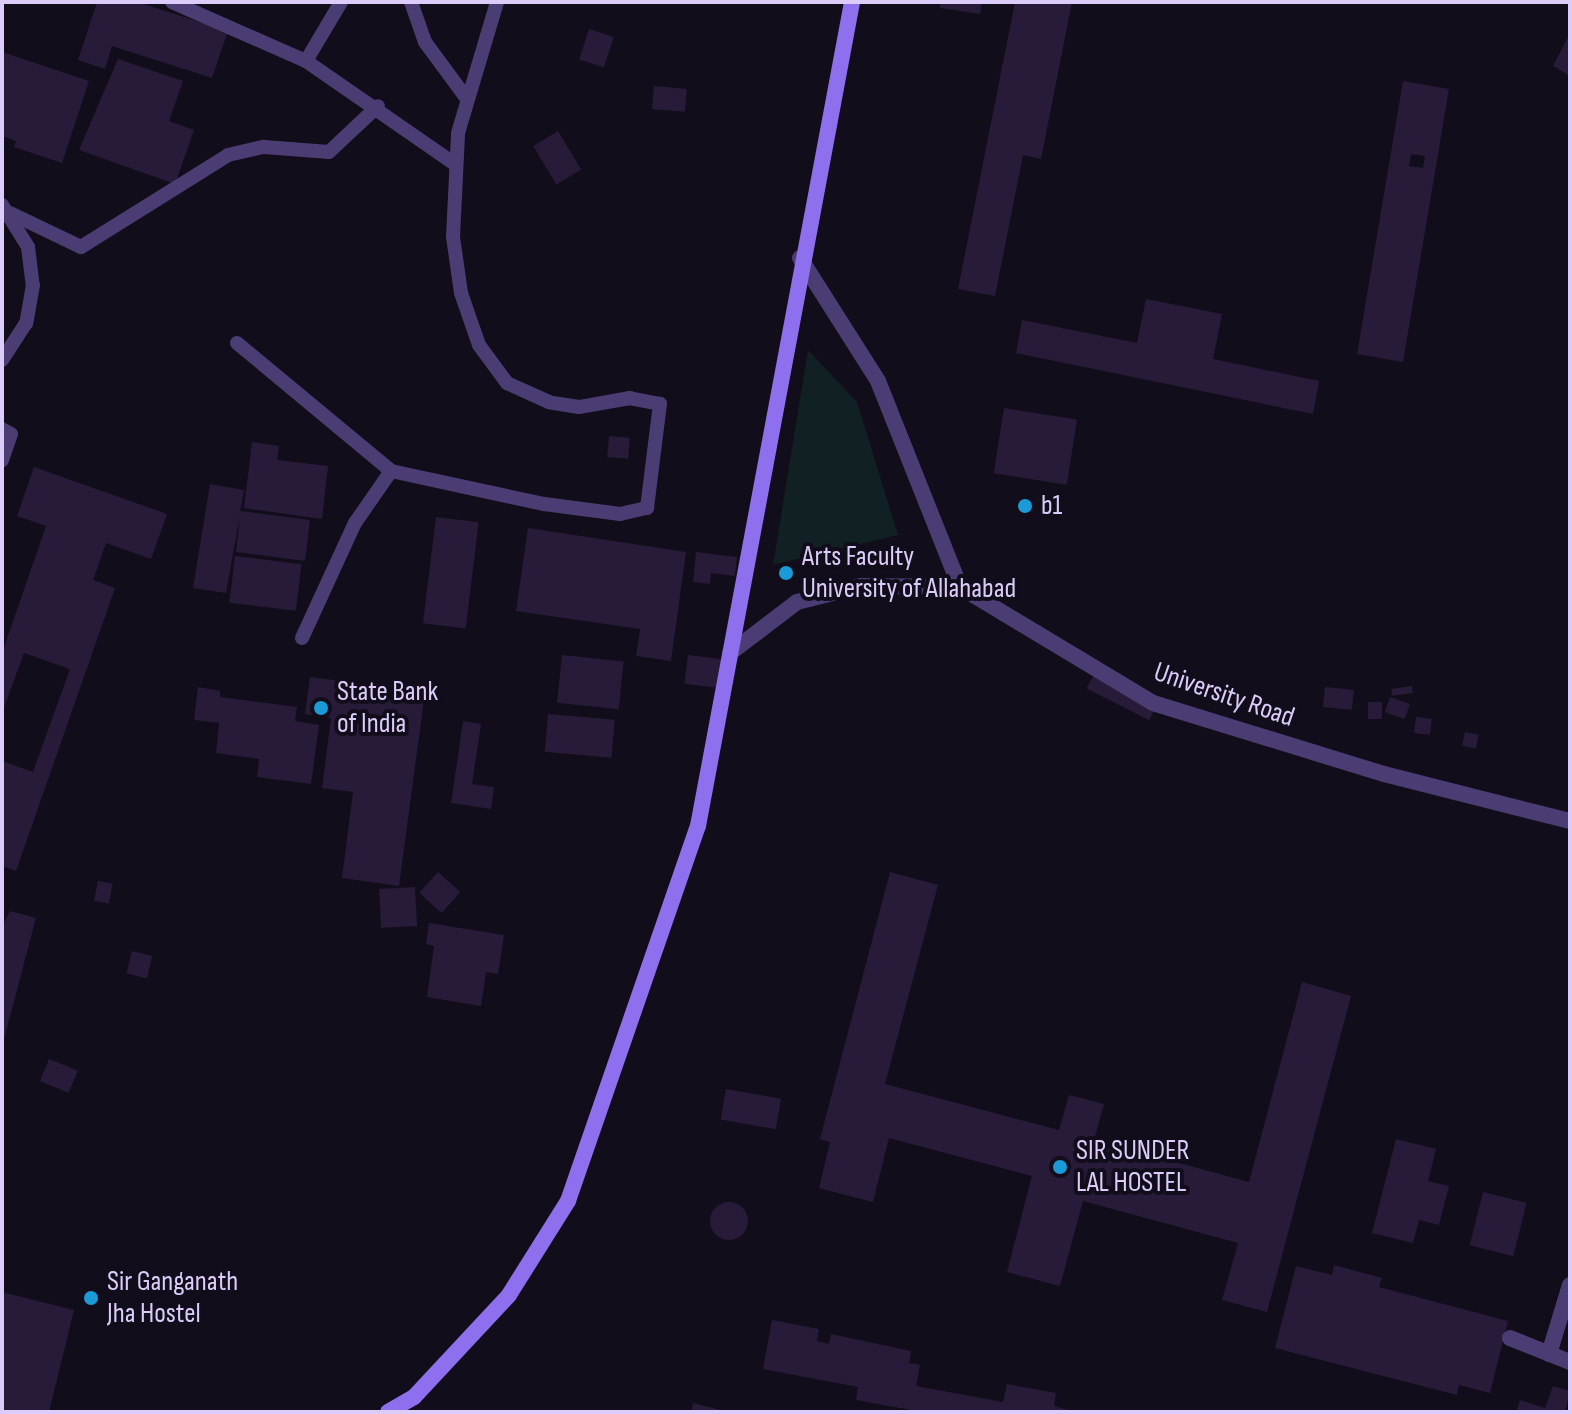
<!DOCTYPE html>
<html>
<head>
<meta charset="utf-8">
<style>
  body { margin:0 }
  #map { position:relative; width:1572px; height:1414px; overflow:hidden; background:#120d1a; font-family:"Sofia Sans Condensed",sans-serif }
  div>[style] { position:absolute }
  .green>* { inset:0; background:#112023 }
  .building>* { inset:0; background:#281b39; transform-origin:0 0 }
  .round { border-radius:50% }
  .service>* { height:14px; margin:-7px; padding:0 7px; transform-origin:7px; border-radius:7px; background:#4b3d73 }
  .minor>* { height:16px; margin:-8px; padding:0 8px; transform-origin:8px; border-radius:8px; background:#4b3d73 }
  .tertiary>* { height:16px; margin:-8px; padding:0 8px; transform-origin:8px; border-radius:8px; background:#4b3d73 }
  .secondary>* { height:16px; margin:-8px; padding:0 8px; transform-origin:8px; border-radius:8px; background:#8e6fed }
  .dots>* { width:22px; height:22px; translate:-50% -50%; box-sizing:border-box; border:4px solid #120d1a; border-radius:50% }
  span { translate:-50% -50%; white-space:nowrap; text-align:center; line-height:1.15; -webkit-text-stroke:8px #120d1a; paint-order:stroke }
  .poi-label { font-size:28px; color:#dbccf9 }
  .left { translate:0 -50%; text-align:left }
  .street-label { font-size:28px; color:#dbccf9 }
  .frame { position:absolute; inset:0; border:4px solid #dbccf9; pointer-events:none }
</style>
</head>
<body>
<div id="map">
  <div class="green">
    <i style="clip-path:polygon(808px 350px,857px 402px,898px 535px,773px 565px)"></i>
  </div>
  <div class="building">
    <i style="clip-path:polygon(97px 2px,137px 2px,228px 31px,212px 78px,112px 46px,105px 69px,78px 60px)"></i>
    <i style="clip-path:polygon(941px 2px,982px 2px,980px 14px,940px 8px)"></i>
    <i style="clip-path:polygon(1015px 2px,1072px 2px,1041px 159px,1023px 155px,995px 296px,958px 289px)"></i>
    <i style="left:589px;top:29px;width:26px;height:32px;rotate:18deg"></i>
    <i style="clip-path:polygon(1570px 33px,1570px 76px,1553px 66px)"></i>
    <i style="clip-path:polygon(2px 52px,89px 81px,62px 163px,14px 147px,16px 141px,2px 136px)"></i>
    <i style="clip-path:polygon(118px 59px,183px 81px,169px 121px,194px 130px,175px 184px,79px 150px)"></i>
    <i style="clip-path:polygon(evenodd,1403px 81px,1449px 89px,1403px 362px,1357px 354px,1403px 81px,1411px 154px,1425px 156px,1423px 168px,1409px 166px,1411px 154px)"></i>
    <i style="left:654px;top:86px;width:33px;height:23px;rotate:5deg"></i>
    <i style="left:558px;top:131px;width:45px;height:29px;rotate:59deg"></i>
    <i style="clip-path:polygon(1146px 299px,1222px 314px,1213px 359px,1319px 381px,1313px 414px,1016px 353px,1022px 320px,1137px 343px)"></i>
    <i style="left:1004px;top:408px;width:74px;height:66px;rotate:9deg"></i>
    <i style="left:609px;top:436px;width:21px;height:21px;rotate:5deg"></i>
    <i style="clip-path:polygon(252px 442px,279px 446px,277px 460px,328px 466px,322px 519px,244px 508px)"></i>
    <i style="clip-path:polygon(34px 467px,167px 514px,151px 559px,106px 543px,93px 580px,115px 588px,16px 871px,2px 866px,2px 761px,33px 772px,70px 669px,24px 653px,2px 713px,2px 653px,46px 526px,17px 516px)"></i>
    <i style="clip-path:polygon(210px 484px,244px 490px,240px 511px,310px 520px,305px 561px,236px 552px,240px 515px,226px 593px,193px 588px)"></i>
    <i style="left:436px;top:517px;width:43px;height:107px;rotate:7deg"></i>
    <i style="clip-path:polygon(528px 528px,686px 552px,671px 661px,636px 656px,640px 629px,516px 611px)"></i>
    <i style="clip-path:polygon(696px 552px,737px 557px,735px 576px,711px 573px,710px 584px,693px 582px)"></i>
    <i style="left:235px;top:556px;width:67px;height:47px;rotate:7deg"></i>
    <i style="left:562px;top:655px;width:62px;height:48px;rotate:6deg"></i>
    <i style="left:688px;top:655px;width:35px;height:29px;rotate:7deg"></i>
    <i style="left:1093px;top:676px;width:70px;height:14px;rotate:27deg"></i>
    <i style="clip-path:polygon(310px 677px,425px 692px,399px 886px,342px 878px,353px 792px,322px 788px,331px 718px,305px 714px)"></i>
    <i style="left:1412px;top:686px;width:7px;height:21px;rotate:82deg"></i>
    <i style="clip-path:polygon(198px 687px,220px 691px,220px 697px,297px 707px,295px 721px,319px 725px,311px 784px,257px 777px,259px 759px,216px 753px,219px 723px,194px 720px)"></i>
    <i style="left:1325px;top:687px;width:29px;height:20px;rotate:6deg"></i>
    <i style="left:1390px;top:697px;width:21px;height:16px;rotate:19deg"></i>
    <i style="left:1368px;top:702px;width:14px;height:17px"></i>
    <i style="left:548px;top:714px;width:67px;height:38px;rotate:5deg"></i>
    <i style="left:1416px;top:717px;width:16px;height:16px;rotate:7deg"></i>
    <i style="clip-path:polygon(463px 721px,481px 724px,472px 784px,494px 787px,491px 809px,451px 803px)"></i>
    <i style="left:1465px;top:732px;width:14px;height:14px;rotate:12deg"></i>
    <i style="left:438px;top:872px;width:30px;height:28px;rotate:42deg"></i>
    <i style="clip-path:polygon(890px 872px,938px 885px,885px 1084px,1059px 1130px,1069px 1095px,1104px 1104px,1094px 1140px,1249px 1182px,1302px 982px,1351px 996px,1267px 1312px,1222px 1300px,1238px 1243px,1083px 1201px,1060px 1286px,1007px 1272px,1032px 1176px,889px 1138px,873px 1202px,819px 1188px,830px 1142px,820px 1139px)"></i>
    <i style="left:98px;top:881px;width:15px;height:20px;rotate:11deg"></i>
    <i style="left:415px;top:887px;width:39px;height:36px;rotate:87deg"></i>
    <i style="clip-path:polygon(10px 911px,36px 918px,3px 1043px,2px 927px)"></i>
    <i style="clip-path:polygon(429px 923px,504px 935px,498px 974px,486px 972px,481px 1006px,427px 997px,434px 946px,426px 944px)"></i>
    <i style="left:132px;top:951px;width:21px;height:23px;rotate:14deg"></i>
    <i style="left:49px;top:1059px;width:31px;height:24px;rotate:22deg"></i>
    <i style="left:726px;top:1089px;width:56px;height:31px;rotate:10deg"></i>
    <i style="clip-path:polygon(1396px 1139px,1436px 1149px,1428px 1181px,1449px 1186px,1439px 1225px,1419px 1220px,1413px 1243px,1372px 1233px)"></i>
    <i style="left:1483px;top:1192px;width:45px;height:55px;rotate:14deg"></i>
    <i class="round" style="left:710px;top:1202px;width:38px;height:38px"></i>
    <i style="clip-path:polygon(1334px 1265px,1382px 1278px,1379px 1287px,1508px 1321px,1490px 1393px,1459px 1385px,1457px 1395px,1275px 1348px,1296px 1266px,1332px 1275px)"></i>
    <i style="clip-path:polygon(2px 1292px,74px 1310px,49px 1412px,2px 1412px)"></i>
    <i style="clip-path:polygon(772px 1320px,819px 1329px,817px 1341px,829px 1344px,831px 1334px,911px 1351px,909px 1363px,920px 1365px,916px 1386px,1003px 1402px,1007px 1384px,1056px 1393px,1054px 1406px,1075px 1412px,922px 1412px,856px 1400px,858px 1387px,763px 1369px)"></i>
    <i style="clip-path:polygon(1553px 1386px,1570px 1391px,1565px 1412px,1516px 1412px,1520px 1400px,1545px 1408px)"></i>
    <i style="clip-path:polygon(693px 1403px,724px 1411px,724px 1412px,691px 1412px)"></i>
  </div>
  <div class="service">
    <i style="left:172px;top:2px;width:146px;rotate:23.8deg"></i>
    <i style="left:306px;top:61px;width:181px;rotate:34.7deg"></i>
    <i style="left:411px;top:2px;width:42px;rotate:70.7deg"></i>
    <i style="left:425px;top:42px;width:71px;rotate:53.6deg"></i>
    <i style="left:306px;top:61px;width:69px;rotate:-59.3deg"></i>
    <i style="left:2px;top:205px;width:49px;rotate:58.2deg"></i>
    <i style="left:28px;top:247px;width:38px;rotate:83deg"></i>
    <i style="left:33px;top:285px;width:39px;rotate:100deg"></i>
    <i style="left:26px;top:323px;width:44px;rotate:123deg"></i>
    <i style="left:10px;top:213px;width:79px;rotate:25.6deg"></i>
    <i style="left:81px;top:247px;width:173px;rotate:-32deg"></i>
    <i style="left:228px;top:155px;width:37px;rotate:-13deg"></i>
    <i style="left:264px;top:147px;width:65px;rotate:4.4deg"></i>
    <i style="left:329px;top:152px;width:67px;rotate:-43.2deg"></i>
    <i style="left:237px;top:343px;width:200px;rotate:39.7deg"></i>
    <i style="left:391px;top:471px;width:157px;rotate:12.2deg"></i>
    <i style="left:544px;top:504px;width:77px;rotate:7.5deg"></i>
    <i style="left:620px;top:514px;width:28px;rotate:-13deg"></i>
    <i style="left:647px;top:508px;width:105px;rotate:-82.9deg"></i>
    <i style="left:660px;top:404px;width:31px;rotate:-169deg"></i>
    <i style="left:630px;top:398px;width:52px;rotate:170deg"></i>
    <i style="left:579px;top:407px;width:30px;rotate:-171deg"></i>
    <i style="left:549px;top:402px;width:46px;rotate:-155.7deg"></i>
    <i style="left:507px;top:383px;width:47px;rotate:-126.4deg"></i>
    <i style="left:479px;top:345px;width:55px;rotate:-109.1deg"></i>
    <i style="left:461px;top:293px;width:57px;rotate:-98.1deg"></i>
    <i style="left:453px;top:237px;width:104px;rotate:-87.2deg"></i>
    <i style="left:458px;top:133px;width:137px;rotate:-73.4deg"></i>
    <i style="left:2px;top:429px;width:10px;rotate:29deg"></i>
    <i style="left:11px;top:434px;width:28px;rotate:109deg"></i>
    <i style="left:302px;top:638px;width:127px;rotate:-65.3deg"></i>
    <i style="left:355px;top:523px;width:63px;rotate:-55.3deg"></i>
  </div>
  <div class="minor">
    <i style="left:730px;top:653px;width:84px;rotate:-37.3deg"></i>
    <i style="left:797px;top:602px;width:66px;rotate:-14deg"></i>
    <i style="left:861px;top:586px;width:99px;rotate:0.6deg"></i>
    <i style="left:1510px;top:1338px;width:65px;rotate:21.8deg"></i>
    <i style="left:1549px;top:1354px;width:72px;rotate:-73.1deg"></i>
  </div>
  <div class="tertiary">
    <i style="left:800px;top:258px;width:146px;rotate:57.6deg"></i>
    <i style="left:878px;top:381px;width:222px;rotate:68.3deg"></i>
    <i style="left:960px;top:587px;width:225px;rotate:31deg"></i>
    <i style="left:1153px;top:703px;width:242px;rotate:17.1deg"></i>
    <i style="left:1384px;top:774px;width:192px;rotate:14.2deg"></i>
  </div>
  <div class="secondary">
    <i style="left:388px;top:1412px;width:30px;rotate:-30deg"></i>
    <i style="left:414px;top:1397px;width:139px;rotate:-47deg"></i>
    <i style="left:509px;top:1295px;width:111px;rotate:-57.9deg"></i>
    <i style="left:568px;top:1201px;width:397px;rotate:-70.9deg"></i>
    <i style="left:698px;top:826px;width:838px;rotate:-79.41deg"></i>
  </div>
  <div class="dots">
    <i style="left:1025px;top:506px;background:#1a9ad6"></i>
    <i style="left:786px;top:573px;background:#1a9ad6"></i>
    <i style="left:321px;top:708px;background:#1a9ad6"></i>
    <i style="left:1060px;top:1167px;background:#1a9ad6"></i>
    <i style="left:91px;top:1298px;background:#1a9ad6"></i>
  </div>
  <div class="poi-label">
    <span class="left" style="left:1041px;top:506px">b1</span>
    <span class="left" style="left:802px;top:573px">Arts Faculty<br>University of Allahabad</span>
    <span class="left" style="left:337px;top:708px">State Bank<br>of India</span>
    <span class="left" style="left:1076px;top:1167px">SIR SUNDER<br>LAL HOSTEL</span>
    <span class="left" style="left:107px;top:1298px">Sir Ganganath<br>Jha Hostel</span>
  </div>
  <div class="street-label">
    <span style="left:1224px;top:695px;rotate:19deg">University Road</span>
  </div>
  <div class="frame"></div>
</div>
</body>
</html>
